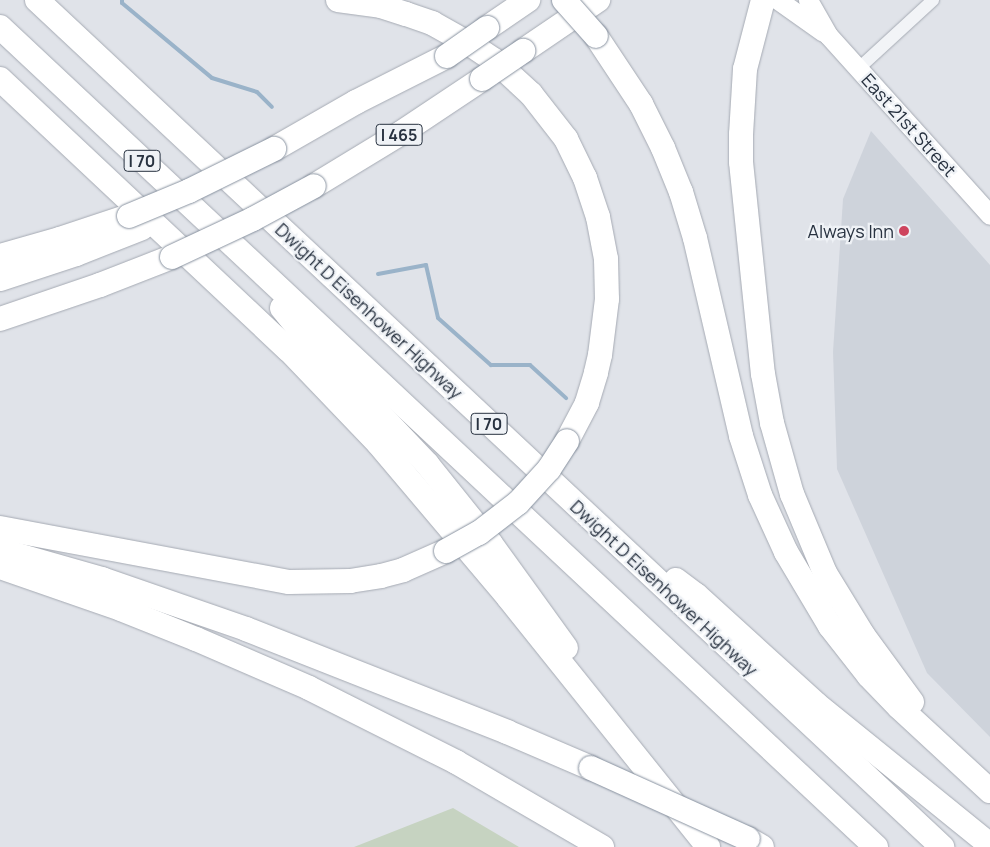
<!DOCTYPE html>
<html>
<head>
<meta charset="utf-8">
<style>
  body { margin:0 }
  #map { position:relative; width:990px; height:847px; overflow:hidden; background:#e0e3e9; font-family:Manrope,sans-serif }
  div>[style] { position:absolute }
  .built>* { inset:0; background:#ced3db }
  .green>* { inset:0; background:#c6d3c1 }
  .stream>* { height:4px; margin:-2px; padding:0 2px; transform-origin:2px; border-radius:2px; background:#9ab3c9 }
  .roads { filter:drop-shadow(0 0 1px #a5aab3) drop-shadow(0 0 1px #a5aab3) }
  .street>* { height:12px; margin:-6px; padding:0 6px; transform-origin:6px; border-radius:6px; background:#f2f4f7 }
  .secondary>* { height:19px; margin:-9.5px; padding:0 9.5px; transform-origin:9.5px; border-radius:9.5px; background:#fff }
  .highway>* { height:24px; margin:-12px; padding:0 12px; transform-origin:12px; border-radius:12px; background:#fff }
  .bridges { filter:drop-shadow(0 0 1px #87919f) drop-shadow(0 0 1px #87919f) }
  .highway-bridge>* { height:24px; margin:-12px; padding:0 12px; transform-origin:12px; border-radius:12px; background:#fff }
  .dots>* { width:14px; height:14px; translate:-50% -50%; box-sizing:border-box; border:2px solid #eff2f6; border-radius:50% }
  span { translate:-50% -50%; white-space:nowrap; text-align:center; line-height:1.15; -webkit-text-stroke:4.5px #eff2f6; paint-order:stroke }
  .shield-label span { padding:1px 4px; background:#eff2f6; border:1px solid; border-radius:4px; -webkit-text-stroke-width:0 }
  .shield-label { font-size:16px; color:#283240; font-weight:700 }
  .street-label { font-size:18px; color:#283240 }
  .poi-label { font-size:18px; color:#283240 }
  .right { translate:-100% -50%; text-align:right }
</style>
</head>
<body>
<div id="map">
  <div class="built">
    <i style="clip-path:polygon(871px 131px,990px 265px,990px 737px,927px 673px,837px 469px,833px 352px,843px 199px)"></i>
  </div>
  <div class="green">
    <i style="clip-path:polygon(453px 808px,519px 847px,354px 847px)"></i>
  </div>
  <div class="stream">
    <i style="left:122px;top:0;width:3px;rotate:90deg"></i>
    <i style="left:122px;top:3px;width:117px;rotate:39.8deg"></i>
    <i style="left:212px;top:78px;width:47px;rotate:17.3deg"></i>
    <i style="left:257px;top:92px;width:21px;rotate:45deg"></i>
    <i style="left:378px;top:274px;width:49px;rotate:-10.6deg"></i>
    <i style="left:426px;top:265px;width:54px;rotate:77.2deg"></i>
    <i style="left:438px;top:318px;width:71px;rotate:41.6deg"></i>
    <i style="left:491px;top:365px;width:39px"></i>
    <i style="left:530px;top:365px;width:49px;rotate:42.5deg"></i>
  </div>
  <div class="roads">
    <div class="street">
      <i style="left:858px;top:69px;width:102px;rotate:-42.6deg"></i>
    </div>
    <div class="secondary">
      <i style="left:778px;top:0;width:55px;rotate:35.4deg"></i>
      <i style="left:808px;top:0;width:40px;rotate:60.3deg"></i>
      <i style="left:828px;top:35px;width:242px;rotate:48deg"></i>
    </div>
    <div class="highway">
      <i style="left:37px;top:0;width:1240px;rotate:43.1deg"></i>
      <i style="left:338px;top:0;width:43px;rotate:7.9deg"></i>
      <i style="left:381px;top:6px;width:26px;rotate:18deg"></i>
      <i style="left:406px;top:14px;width:28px;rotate:19deg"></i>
      <i style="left:432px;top:23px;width:47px;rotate:29.3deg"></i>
      <i style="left:473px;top:46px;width:25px;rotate:34deg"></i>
      <i style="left:494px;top:60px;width:50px;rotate:42.6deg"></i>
      <i style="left:531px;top:94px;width:57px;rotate:52.1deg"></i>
      <i style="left:566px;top:139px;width:43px;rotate:64deg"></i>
      <i style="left:585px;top:178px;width:41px;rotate:71.6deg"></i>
      <i style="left:598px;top:217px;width:43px;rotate:79.2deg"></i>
      <i style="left:606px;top:259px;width:40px;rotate:88.6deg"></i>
      <i style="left:607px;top:299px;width:56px;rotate:97.1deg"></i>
      <i style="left:600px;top:355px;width:18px;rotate:103deg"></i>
      <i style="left:596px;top:373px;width:31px;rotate:107deg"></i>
      <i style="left:587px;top:403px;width:43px;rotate:117.8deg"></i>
      <i style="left:763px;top:0;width:71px;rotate:104.6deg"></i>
      <i style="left:745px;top:69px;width:65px;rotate:93.5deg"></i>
      <i style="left:741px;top:134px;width:28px;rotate:90deg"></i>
      <i style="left:741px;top:162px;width:213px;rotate:84.1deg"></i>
      <i style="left:763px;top:374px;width:50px;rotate:79.6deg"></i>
      <i style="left:772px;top:423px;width:74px;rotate:74.3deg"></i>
      <i style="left:792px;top:494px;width:86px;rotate:67.3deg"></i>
      <i style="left:825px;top:573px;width:73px;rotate:58.5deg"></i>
      <i style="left:863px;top:635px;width:83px;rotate:53.8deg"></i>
      <i style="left:0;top:27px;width:1200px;rotate:43.11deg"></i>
      <i style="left:487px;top:28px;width:50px;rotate:-34.3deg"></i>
      <i style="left:596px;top:36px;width:82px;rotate:56.5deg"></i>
      <i style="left:641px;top:104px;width:49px;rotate:63.4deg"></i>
      <i style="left:663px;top:148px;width:48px;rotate:67.8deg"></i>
      <i style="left:681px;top:192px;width:48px;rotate:73.1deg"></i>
      <i style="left:695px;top:238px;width:203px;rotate:76.9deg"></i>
      <i style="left:741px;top:436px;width:62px;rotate:72.1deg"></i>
      <i style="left:760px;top:495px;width:63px;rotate:65.5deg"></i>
      <i style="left:786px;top:552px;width:86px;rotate:59.3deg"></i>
      <i style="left:830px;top:626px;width:63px;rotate:52deg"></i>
      <i style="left:869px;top:676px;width:43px;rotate:45.9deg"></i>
      <i style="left:899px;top:707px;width:124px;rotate:42.7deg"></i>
      <i style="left:523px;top:51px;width:91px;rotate:-34.2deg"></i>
      <i style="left:0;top:79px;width:395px;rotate:43.2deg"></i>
      <i style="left:288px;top:349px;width:130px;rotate:46.2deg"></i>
      <i style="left:378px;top:443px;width:202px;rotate:49.8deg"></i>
      <i style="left:508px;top:597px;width:320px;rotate:51.3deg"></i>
      <i style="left:274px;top:149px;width:95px;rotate:-29.8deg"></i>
      <i style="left:356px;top:102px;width:102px;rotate:-26.8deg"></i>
      <i style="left:314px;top:186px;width:102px;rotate:-31.3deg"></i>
      <i style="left:401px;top:133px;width:97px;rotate:-33.7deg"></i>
      <i style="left:0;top:256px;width:62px;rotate:-15.8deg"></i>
      <i style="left:60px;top:239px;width:73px;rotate:-18.4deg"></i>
      <i style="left:0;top:279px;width:80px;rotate:-18.2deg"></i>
      <i style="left:76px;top:254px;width:71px;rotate:-21.5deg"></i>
      <i style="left:282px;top:308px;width:28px;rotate:51deg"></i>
      <i style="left:300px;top:330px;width:185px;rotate:46.5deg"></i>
      <i style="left:427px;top:464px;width:102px;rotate:51.3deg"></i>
      <i style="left:491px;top:544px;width:128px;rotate:54.2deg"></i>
      <i style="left:0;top:319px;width:106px;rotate:-18.8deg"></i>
      <i style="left:100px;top:285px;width:77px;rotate:-21.3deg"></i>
      <i style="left:0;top:528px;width:294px;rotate:10.6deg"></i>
      <i style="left:289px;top:582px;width:61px;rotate:-0.9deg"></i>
      <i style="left:350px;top:581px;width:31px;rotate:-9deg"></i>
      <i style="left:381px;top:576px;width:23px;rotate:-15deg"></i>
      <i style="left:403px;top:570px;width:47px;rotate:-23.8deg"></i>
      <i style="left:0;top:550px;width:106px;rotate:15.9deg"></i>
      <i style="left:102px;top:579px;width:152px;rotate:19.1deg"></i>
      <i style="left:246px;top:629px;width:281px;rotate:21.5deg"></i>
      <i style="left:507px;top:732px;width:91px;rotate:23.2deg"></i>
      <i style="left:0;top:567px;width:128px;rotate:19.1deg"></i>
      <i style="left:121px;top:609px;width:81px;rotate:21.8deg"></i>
      <i style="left:196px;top:639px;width:123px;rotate:23.4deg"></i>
      <i style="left:309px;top:688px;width:165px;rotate:26.7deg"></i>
      <i style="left:456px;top:762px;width:169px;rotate:30.2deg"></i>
      <i style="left:676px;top:580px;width:25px;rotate:37deg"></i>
      <i style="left:696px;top:595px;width:162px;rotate:42.2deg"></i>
      <i style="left:816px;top:704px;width:224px;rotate:39deg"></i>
      <i style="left:748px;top:839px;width:16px;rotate:30deg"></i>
    </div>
  </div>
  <div class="bridges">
    <div class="highway-bridge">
      <i style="left:564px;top:0;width:48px;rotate:48.4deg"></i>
      <i style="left:447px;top:56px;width:49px;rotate:-35deg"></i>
      <i style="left:482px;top:79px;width:50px;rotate:-34.3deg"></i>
      <i style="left:129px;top:216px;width:65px;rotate:-22.6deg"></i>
      <i style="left:189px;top:191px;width:95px;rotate:-26.3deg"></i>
      <i style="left:172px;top:257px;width:89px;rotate:-25.1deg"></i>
      <i style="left:253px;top:219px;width:69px;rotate:-28.4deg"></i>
      <i style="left:446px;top:551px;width:38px;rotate:-29deg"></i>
      <i style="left:479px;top:533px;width:49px;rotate:-37.6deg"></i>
      <i style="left:518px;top:503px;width:46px;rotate:-47.6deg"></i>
      <i style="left:549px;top:469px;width:33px;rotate:-57deg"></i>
      <i style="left:591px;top:768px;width:172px;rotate:24.3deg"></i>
    </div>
  </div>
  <div class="dots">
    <i style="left:904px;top:231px;background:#ce445e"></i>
  </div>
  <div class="shield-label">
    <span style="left:399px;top:135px">I 465</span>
    <span style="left:142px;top:161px">I 70</span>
    <span style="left:489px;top:424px">I 70</span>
  </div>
  <div class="street-label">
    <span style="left:909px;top:125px;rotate:48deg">East 21st Street</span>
    <span style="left:369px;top:311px;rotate:43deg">Dwight D Eisenhower Highway</span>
    <span style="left:664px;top:588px;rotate:43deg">Dwight D Eisenhower Highway</span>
  </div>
  <div class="poi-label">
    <span class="right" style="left:894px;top:231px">Always Inn</span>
  </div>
</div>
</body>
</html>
